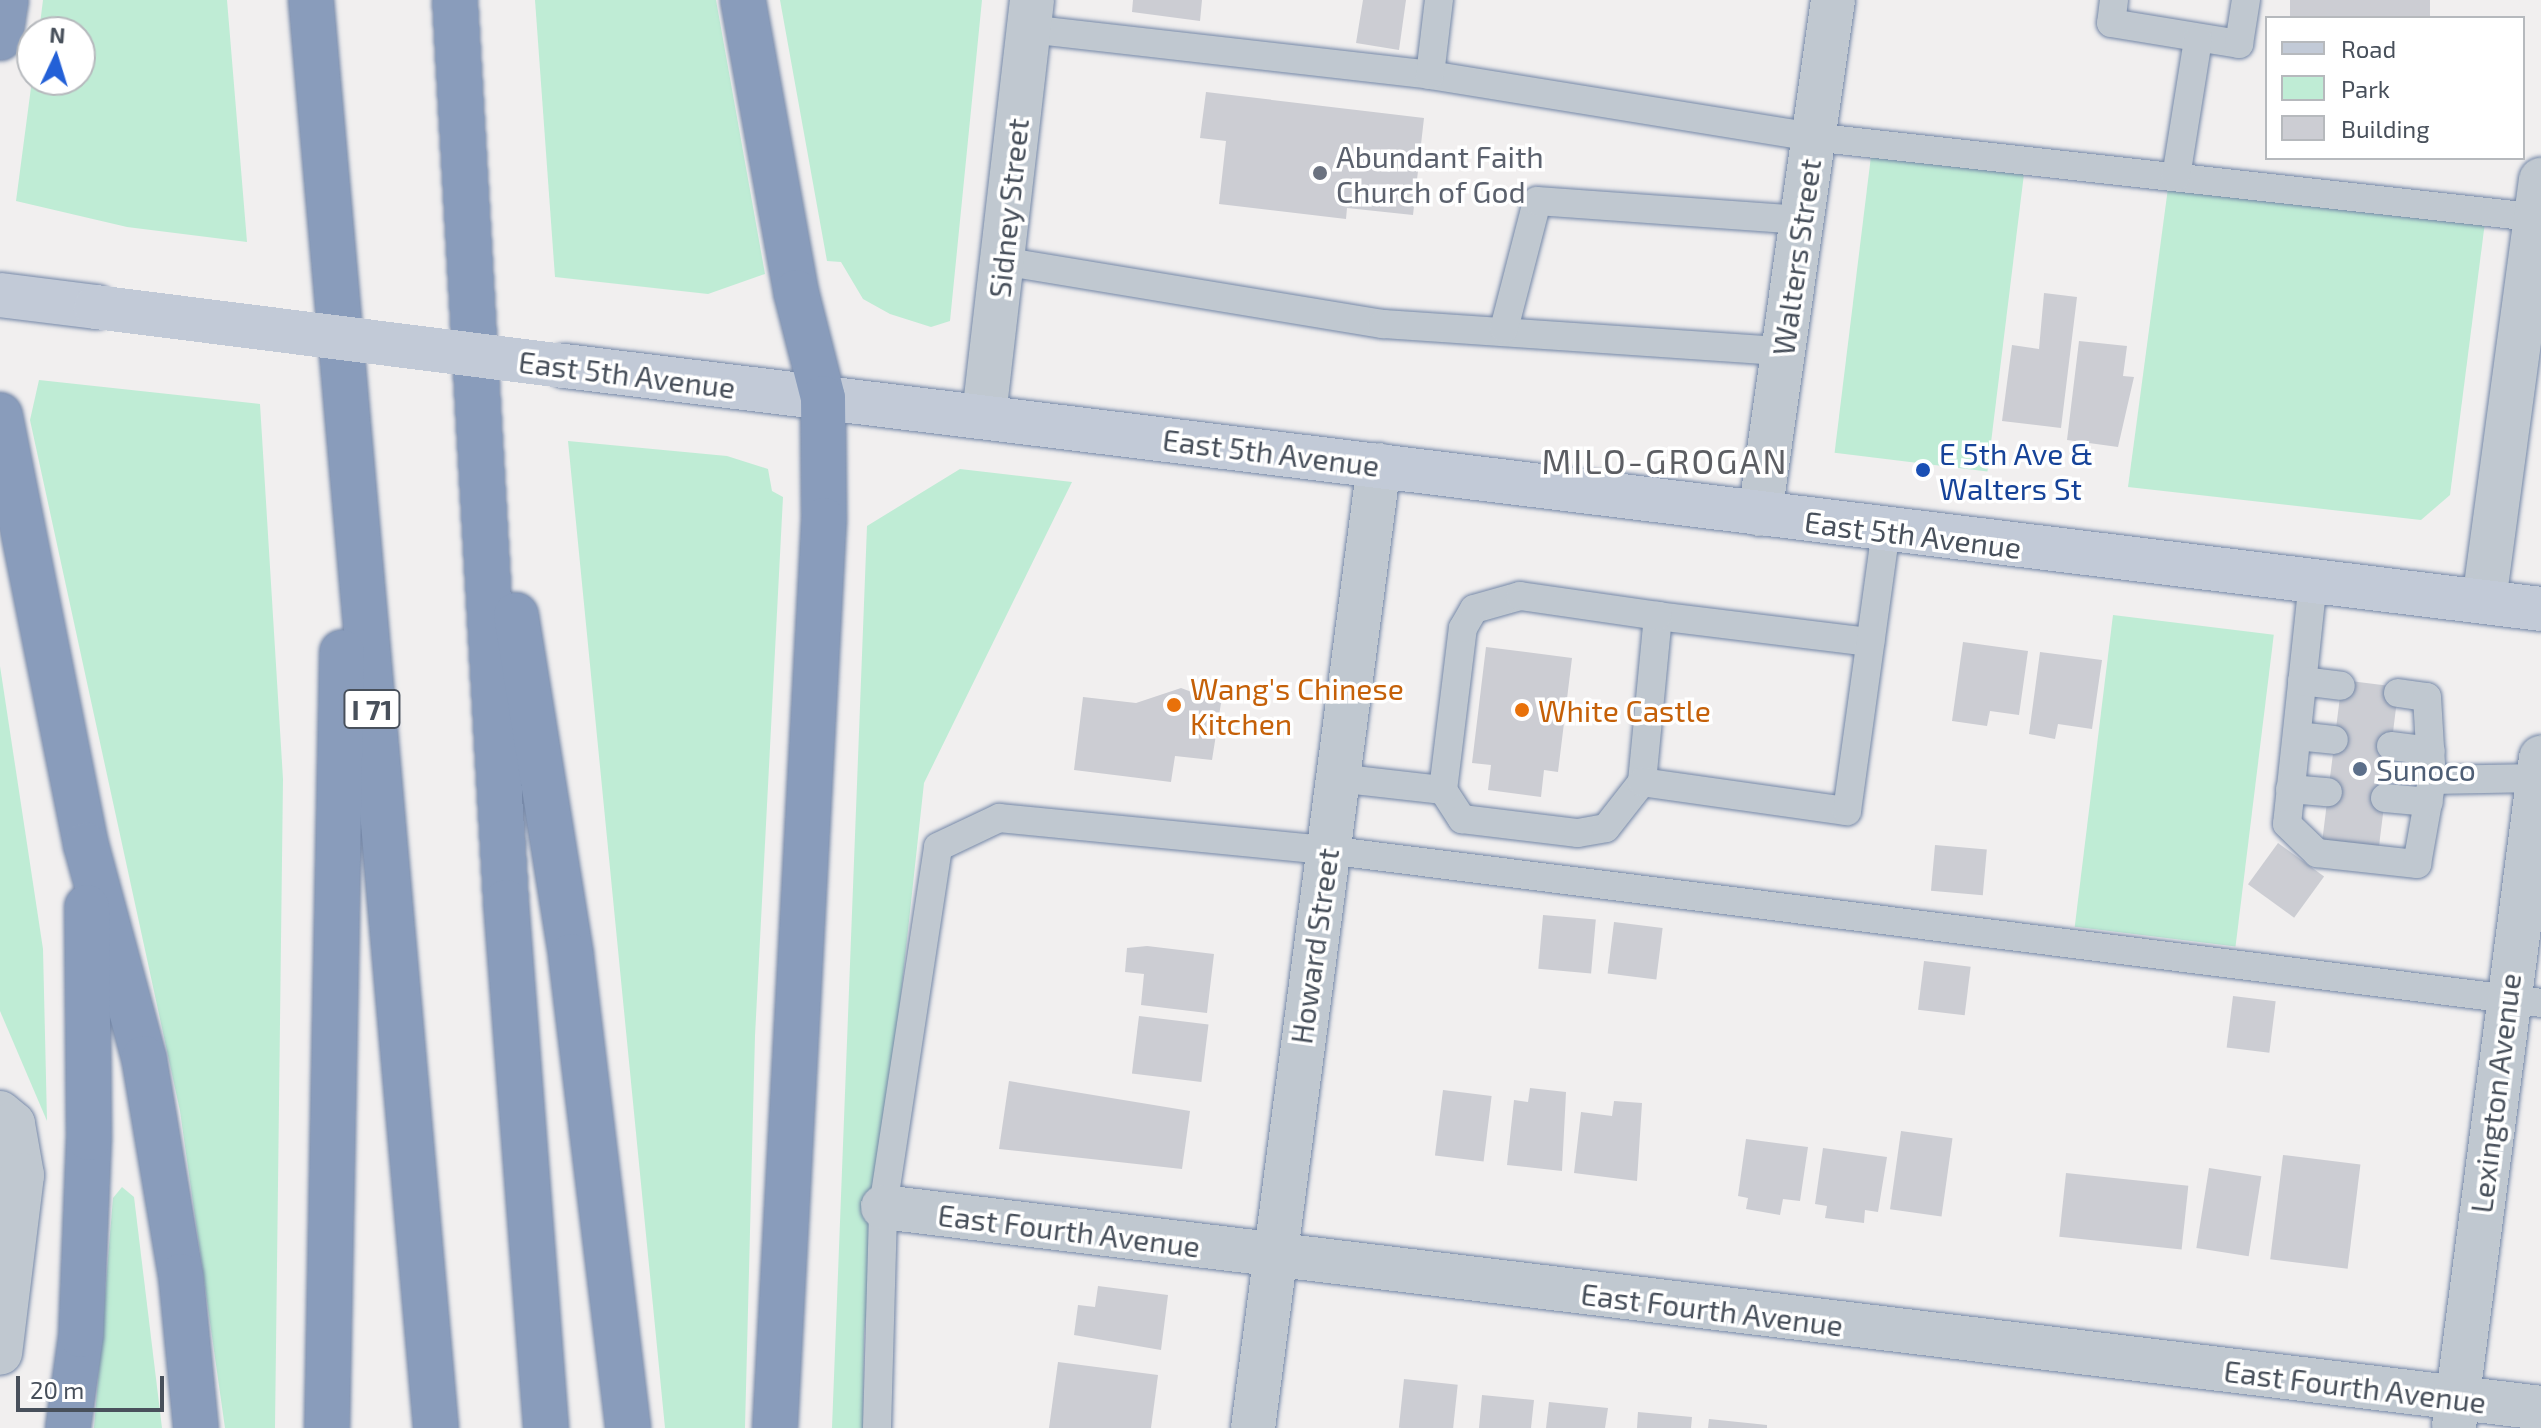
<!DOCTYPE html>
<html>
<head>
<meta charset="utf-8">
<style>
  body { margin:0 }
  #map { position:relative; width:2541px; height:1428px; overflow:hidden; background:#f1efef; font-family:"Exo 2",sans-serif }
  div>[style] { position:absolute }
  .green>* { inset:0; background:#bfecd5; transform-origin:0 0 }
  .building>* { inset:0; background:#cccdd3; transform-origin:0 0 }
  .roads { filter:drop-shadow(0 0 2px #7487a7) drop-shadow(0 0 2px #7487a7) }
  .lane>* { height:28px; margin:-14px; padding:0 14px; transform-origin:14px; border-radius:14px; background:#c0c8d0 }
  .street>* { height:44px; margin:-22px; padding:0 22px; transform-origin:22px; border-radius:22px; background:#c0c8d0 }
  .secondary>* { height:44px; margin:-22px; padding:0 22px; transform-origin:22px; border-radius:22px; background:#c2cad7 }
  .highway>* { height:44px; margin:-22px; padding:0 22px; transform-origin:22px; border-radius:22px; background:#899cbb }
  .secondary-bridge>* { height:44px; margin:-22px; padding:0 22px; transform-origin:22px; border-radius:22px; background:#c2cad7 }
  .dots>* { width:22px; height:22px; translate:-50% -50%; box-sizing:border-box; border:4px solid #fff; border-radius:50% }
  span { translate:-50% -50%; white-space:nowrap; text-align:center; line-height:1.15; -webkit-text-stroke:7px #fff; paint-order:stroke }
  .shield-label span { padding:2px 6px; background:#fff; border:2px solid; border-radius:6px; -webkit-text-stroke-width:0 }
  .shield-label { font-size:28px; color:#48505b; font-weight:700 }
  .worship-label { font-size:30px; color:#5b616d }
  .left { translate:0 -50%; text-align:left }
  .street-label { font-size:30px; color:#48505b }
  .transit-label { font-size:30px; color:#164399 }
  .food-label { font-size:30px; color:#c56008 }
  .service-label { font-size:30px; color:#4e5e75 }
  .quarter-label { font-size:34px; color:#5c5e63; letter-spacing:2px }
  .legend { position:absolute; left:2265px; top:16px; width:260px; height:144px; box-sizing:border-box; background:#fff; border:2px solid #b6b9bd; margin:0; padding:10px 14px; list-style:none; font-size:24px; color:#48505b }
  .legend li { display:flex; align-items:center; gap:16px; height:40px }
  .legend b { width:40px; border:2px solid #b6b9bd }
  .north { position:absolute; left:16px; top:16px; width:80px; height:80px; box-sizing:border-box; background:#fff; border:2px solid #b6b9bd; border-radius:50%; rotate:4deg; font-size:22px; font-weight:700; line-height:32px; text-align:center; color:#48505b }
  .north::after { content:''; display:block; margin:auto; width:28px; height:36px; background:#2360d7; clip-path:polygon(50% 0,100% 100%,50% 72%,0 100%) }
  .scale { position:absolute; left:16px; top:1376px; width:148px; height:36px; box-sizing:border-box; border:4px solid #48505b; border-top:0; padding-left:10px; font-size:24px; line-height:28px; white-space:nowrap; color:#48505b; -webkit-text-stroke:6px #fff; paint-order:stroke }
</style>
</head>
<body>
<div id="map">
  <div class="green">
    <i style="clip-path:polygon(43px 0,227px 0,247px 242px,127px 227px,16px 201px,32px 80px,80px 80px,80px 32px,39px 32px)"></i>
    <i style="clip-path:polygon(535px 0,716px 0,765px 274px,708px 294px,555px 277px)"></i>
    <i style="clip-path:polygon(780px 0,982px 0,950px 321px,931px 327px,890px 314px,863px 299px,841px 262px,827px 261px)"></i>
    <i style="left:1872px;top:148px;width:154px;height:307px;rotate:7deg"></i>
    <i style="clip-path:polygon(2168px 188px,2485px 222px,2450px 495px,2421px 520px,2128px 487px)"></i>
    <i style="clip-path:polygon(39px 380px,260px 404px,283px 779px,275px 1428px,225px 1428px,180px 1111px,30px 420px)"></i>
    <i style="clip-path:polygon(568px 441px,727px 456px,768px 469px,772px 491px,783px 497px,755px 1036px,745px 1428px,665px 1428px)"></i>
    <i style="clip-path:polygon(960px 469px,1072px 482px,924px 783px,864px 1334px,863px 1428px,832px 1428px,867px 526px)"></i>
    <i style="left:2113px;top:615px;width:162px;height:314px;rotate:7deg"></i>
    <i style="clip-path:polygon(0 666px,43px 949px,47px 1121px,0 1011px)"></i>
    <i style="clip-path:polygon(122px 1187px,134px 1197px,162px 1428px,94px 1428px,113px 1198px)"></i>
  </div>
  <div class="building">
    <i style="clip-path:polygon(1133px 0,1202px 0,1200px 21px,1132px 12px)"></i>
    <i style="clip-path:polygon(1363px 0,1406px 0,1399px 50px,1356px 43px)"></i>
    <i style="left:2290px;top:0;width:140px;height:18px"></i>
    <i style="clip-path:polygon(1206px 92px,1424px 118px,1413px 215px,1347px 208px,1346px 219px,1219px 204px,1226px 141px,1200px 138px)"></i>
    <i style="clip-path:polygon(2044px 293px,2077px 297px,2061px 428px,2002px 421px,2012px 345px,2039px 349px)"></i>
    <i style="clip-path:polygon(2079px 341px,2127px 346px,2123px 376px,2134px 377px,2118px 447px,2067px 440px)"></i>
    <i style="clip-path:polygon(1963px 642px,2028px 651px,2019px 715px,1990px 711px,1987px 726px,1952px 721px)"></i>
    <i style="clip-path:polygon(1486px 647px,1572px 658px,1558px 772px,1544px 770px,1541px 797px,1488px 790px,1491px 765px,1472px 763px)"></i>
    <i style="clip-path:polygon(2040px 652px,2102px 660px,2092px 729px,2058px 724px,2055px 739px,2029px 734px)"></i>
    <i style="left:2342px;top:680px;width:57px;height:162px;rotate:7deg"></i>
    <i style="clip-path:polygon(1181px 688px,1221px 703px,1212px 760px,1175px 756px,1171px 782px,1074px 770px,1083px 697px,1136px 703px)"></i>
    <i style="left:2278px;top:843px;width:57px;height:51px;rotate:36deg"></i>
    <i style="left:1935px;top:845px;width:52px;height:46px;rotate:5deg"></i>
    <i style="left:1543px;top:915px;width:53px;height:54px;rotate:5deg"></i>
    <i style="left:1614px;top:922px;width:49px;height:52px;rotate:7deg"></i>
    <i style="clip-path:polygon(1147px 946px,1214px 954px,1207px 1013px,1141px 1005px,1144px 974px,1125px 972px,1127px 948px)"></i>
    <i style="left:1924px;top:961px;width:47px;height:49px;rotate:7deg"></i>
    <i style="left:2233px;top:996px;width:43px;height:52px;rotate:7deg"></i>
    <i style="left:1139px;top:1016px;width:70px;height:58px;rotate:7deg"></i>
    <i style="clip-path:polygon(1009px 1081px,1190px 1111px,1182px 1169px,999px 1149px)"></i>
    <i style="clip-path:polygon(1530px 1088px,1566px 1092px,1562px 1171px,1507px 1165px,1514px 1100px,1528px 1102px)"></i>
    <i style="left:1443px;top:1090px;width:49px;height:66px;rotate:7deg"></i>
    <i style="clip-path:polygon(1614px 1101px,1642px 1103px,1637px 1181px,1574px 1173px,1581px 1112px,1612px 1116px)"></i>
    <i style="left:1901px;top:1131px;width:52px;height:79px;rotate:8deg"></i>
    <i style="clip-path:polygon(1746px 1139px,1808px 1147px,1800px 1201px,1783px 1199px,1780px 1215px,1746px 1209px,1748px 1198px,1738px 1196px)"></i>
    <i style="clip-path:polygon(1823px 1148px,1887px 1157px,1878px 1212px,1865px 1210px,1864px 1223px,1825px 1218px,1827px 1206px,1815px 1204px)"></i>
    <i style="left:2283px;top:1155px;width:78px;height:105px;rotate:7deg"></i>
    <i style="left:2209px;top:1168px;width:53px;height:81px;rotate:9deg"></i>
    <i style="left:2066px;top:1173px;width:123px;height:64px;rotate:6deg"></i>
    <i style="clip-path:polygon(1098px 1286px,1168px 1295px,1161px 1350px,1074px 1335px,1078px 1305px,1095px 1307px)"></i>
    <i style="clip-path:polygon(1058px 1362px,1158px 1375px,1151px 1428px,1049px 1428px)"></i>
    <i style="left:1404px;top:1379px;width:54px;height:49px;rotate:6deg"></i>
    <i style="clip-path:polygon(1482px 1395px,1534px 1400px,1531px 1428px,1479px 1428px)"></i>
    <i style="clip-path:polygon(1549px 1402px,1608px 1408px,1605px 1428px,1546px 1428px)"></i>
    <i style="clip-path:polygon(1638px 1412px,1692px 1417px,1691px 1428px,1637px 1428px)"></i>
    <i style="clip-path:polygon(1709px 1419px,1767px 1425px,1767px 1428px,1708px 1428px)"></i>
  </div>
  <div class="roads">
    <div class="lane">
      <i style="left:2114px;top:0;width:23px;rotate:97deg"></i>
      <i style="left:2111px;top:23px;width:130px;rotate:9.3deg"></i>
      <i style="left:2239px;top:44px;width:45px;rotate:-81deg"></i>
      <i style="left:1028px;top:29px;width:405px;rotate:6.5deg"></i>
      <i style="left:1430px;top:75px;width:387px;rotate:9.2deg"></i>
      <i style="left:1812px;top:137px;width:733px;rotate:6.34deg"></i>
      <i style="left:1430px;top:75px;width:76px;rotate:-83.2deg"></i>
      <i style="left:2176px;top:177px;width:139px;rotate:-80.9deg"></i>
      <i style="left:1002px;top:261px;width:386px;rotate:9.4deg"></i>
      <i style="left:1383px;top:324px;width:401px;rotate:3.9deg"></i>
      <i style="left:1504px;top:329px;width:132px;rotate:-75.5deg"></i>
      <i style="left:1537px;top:201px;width:265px;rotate:4.1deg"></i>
      <i style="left:2313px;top:581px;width:244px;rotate:96.1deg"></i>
      <i style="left:2287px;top:824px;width:42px;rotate:44deg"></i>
      <i style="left:2317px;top:853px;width:101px;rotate:6.3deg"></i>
      <i style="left:2417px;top:864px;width:85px;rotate:-79.9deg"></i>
      <i style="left:2432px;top:780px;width:106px;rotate:-1.1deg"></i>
      <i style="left:2302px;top:681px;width:39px;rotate:7deg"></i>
      <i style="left:2398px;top:693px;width:29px;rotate:8deg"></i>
      <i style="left:2427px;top:697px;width:83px;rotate:86.6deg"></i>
      <i style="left:2297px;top:736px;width:37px;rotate:6deg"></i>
      <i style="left:2391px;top:746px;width:40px;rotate:7.1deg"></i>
      <i style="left:1337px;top:778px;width:107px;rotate:6.5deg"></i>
      <i style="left:1443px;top:790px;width:35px;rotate:57deg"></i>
      <i style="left:1462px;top:819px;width:117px;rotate:6.9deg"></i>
      <i style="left:1578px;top:833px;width:28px;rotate:-10deg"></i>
      <i style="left:1606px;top:828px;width:58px;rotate:-52deg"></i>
      <i style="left:1642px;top:782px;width:167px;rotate:-84.5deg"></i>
      <i style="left:1658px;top:616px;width:214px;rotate:7deg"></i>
      <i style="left:1642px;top:782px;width:207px;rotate:8.1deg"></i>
      <i style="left:1847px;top:811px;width:283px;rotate:-82.1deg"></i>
      <i style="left:2290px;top:789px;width:38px;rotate:5deg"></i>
      <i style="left:1443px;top:790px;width:163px;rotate:-83deg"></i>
      <i style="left:1463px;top:628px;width:22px;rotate:-60deg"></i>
      <i style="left:1474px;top:609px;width:48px;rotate:-15.8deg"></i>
      <i style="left:1520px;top:596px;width:139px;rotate:8.2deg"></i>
      <i style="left:2385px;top:798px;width:44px;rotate:5.2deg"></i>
      <i style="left:877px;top:1428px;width:221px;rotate:-88.4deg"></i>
      <i style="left:883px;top:1207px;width:364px;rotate:-81.3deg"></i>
      <i style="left:938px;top:847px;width:68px;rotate:-25.4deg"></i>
      <i style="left:999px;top:818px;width:330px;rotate:5.6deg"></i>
      <i style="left:1327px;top:850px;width:1224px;rotate:7.18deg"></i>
    </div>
    <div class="street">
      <i style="left:984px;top:415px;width:418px;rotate:-83.4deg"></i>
      <i style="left:1760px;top:514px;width:519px;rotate:-81.92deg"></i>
      <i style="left:2484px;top:601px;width:425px;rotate:-82.3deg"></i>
      <i style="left:0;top:1113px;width:17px;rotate:40deg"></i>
      <i style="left:13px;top:1124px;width:52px;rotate:80deg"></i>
      <i style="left:22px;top:1175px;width:179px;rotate:97deg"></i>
      <i style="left:883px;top:1207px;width:1670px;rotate:6.91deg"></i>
      <i style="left:2454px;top:1426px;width:674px;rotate:-82.58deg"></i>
      <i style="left:1253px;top:1428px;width:971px;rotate:-82.55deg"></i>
    </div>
    <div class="secondary">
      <i style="left:0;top:295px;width:97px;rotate:7.1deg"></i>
      <i style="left:565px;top:366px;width:1991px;rotate:7.01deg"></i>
    </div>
    <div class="highway">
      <i style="left:311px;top:0;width:1433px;rotate:85deg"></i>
      <i style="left:455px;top:0;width:903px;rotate:86.76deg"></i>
      <i style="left:506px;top:902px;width:528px;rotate:85.65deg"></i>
      <i style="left:743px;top:0;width:297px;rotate:79.7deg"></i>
      <i style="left:796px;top:292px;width:109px;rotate:75.7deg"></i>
      <i style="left:823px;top:398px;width:122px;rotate:89.5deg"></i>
      <i style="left:824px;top:520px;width:909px;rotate:93.09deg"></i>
      <i style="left:0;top:38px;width:38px;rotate:-81deg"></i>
      <i style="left:0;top:415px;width:439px;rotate:78.7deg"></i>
      <i style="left:86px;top:845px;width:221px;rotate:74.8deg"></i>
      <i style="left:144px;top:1058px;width:221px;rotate:80.4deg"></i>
      <i style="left:181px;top:1276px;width:153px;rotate:84.4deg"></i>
      <i style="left:516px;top:615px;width:345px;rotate:80.8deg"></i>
      <i style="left:571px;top:956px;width:475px;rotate:83.1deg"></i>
      <i style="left:68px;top:1428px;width:94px;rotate:-82deg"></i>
      <i style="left:81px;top:1335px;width:197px;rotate:-87.7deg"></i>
      <i style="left:89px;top:1138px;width:231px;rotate:-90.5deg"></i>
      <i style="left:327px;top:1428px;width:776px;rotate:-88.89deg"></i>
    </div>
  </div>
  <div class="secondary-bridge">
    <i style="left:96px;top:307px;width:473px;rotate:7.2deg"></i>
  </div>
  <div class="dots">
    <i style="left:1320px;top:173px;background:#6b7280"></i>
    <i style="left:1923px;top:470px;background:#1a4fb4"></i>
    <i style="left:1174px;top:705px;background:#e8710a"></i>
    <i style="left:1522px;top:710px;background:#e8710a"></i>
    <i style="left:2360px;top:769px;background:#5c6f8a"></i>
  </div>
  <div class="shield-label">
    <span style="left:372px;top:709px">I 71</span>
  </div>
  <div class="worship-label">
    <span class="left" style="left:1336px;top:173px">Abundant Faith<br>Church of God</span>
  </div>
  <div class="street-label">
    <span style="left:1008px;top:208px;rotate:-84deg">Sidney Street</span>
    <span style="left:1796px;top:257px;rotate:-82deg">Walters Street</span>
    <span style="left:627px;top:374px;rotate:7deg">East 5th Avenue</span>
    <span style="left:1271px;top:452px;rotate:7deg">East 5th Avenue</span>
    <span style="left:1913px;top:534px;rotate:7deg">East 5th Avenue</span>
    <span style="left:1314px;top:946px;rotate:-82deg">Howard Street</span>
    <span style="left:2495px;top:1093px;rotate:-83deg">Lexington Avenue</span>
    <span style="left:1069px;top:1230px;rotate:7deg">East Fourth Avenue</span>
    <span style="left:1712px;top:1309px;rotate:7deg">East Fourth Avenue</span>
    <span style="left:2355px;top:1386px;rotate:7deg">East Fourth Avenue</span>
  </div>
  <div class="transit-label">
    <span class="left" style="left:1939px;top:470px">E 5th Ave &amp;<br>Walters St</span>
  </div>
  <div class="food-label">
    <span class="left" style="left:1190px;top:705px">Wang's Chinese<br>Kitchen</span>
    <span class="left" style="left:1538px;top:710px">White Castle</span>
  </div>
  <div class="service-label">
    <span class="left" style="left:2376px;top:769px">Sunoco</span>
  </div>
  <div class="quarter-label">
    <span style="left:1665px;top:461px">MILO-GROGAN</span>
  </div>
  <ul class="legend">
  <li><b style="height:10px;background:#c2cad7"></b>Road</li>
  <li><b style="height:22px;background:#bfecd5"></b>Park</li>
  <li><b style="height:22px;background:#cccdd3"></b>Building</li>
  </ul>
  <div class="north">N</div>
  <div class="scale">20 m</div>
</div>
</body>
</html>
